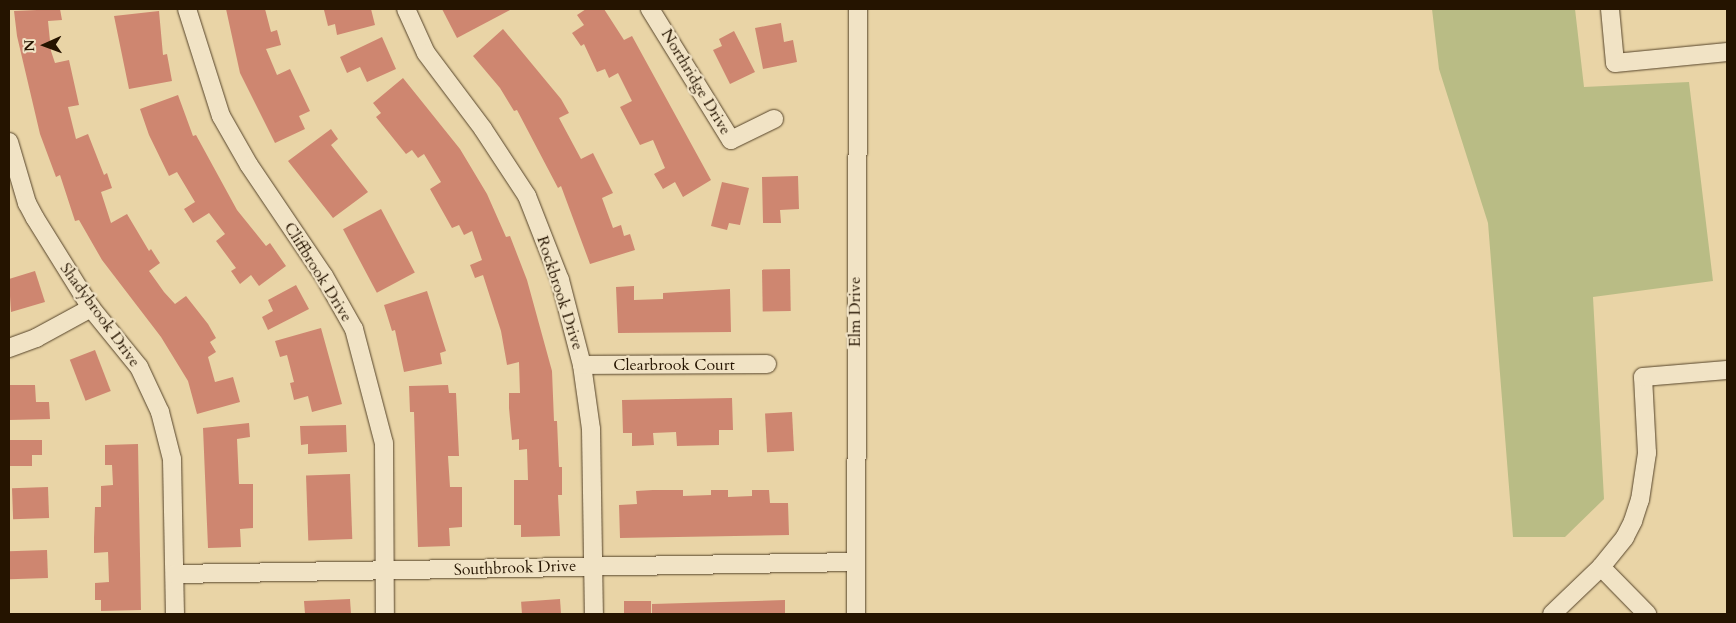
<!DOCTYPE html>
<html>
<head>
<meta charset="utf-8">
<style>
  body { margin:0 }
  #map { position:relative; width:1736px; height:623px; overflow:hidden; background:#e9d4a6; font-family:Cardo,serif }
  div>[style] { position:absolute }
  .green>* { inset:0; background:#b9bc85 }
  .building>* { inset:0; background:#ce8670; transform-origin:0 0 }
  .roads { filter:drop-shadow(0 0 1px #56442a) drop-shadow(0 0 1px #56442a) }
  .minor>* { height:18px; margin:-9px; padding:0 9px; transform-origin:9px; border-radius:9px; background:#f1e3c5 }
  span { translate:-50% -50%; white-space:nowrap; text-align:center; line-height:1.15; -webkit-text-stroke:4.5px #f1e3c5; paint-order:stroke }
  .street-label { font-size:16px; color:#251400 }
  .frame { position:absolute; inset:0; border:10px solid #251400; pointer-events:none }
  .north { position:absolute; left:20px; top:20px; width:50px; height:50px; -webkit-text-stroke:4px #f1e3c5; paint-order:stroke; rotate:268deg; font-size:14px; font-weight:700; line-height:20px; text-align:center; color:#251400 }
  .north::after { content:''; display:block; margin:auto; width:18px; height:22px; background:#251400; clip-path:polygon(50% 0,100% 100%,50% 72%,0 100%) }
</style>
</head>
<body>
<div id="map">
  <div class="green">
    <i style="clip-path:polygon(1432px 9px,1575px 9px,1584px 87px,1689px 82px,1713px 281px,1593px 297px,1604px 499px,1565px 537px,1513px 537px,1488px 223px,1439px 69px)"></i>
  </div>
  <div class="building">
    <i style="clip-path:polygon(60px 9px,62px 20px,48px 21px,51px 51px,55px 63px,69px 60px,79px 105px,68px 107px,76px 139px,88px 134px,104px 175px,107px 173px,112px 188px,101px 192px,111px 223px,127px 214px,149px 251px,151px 249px,160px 263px,149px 271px,164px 292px,175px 304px,186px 296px,208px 324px,216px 338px,210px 342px,216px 352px,208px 357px,215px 382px,233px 377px,240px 402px,197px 414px,188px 381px,161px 337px,102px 260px,79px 220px,75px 221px,60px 175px,56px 177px,40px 134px,17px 36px,14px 11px)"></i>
    <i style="clip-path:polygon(226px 9px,265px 9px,271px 32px,277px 30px,281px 45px,266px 49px,277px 75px,290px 69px,310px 111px,299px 116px,305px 129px,275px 143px,240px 73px)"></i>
    <i style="clip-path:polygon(330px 9px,371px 9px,375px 25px,337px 35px,335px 24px,328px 26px,324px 10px)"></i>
    <i style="clip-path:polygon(442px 9px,512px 9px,457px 38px)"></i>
    <i style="clip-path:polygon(586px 9px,604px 9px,624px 40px,632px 36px,711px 180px,683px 197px,675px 182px,663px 189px,654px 174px,665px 168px,653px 140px,640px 145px,620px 107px,632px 101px,618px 73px,609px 78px,605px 69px,597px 72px,584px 44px,581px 46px,572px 33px,584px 25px,577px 15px)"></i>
    <i style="clip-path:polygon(159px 11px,163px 55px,167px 54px,172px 81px,129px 89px,114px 16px)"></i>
    <i style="clip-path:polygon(781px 23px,784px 42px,793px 40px,797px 62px,763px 69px,755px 28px)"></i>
    <i style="clip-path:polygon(503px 29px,561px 99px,569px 113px,559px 118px,581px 159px,593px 153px,613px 193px,602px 198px,613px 228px,621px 225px,624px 236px,630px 234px,635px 250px,590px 264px,561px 186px,558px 188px,517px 110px,514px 111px,500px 88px,473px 56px)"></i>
    <i style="clip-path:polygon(734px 31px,755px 72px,730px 84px,713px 50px,722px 46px,719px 39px)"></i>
    <i style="clip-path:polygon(382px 37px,396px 69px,367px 82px,360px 67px,347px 73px,340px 57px)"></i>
    <i style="clip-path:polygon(403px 78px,460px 149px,487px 194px,506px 237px,510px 236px,527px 280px,552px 371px,554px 421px,557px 421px,559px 467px,562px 467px,562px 495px,558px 495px,560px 536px,521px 537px,521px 525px,514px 525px,514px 480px,528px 480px,527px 449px,519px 450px,519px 439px,512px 440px,509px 408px,509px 393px,520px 393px,519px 362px,507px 365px,501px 331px,483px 275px,475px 278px,470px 265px,482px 260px,472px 231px,464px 235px,459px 225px,452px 228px,430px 189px,441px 182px,424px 154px,418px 158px,412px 150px,406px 154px,376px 117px,381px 113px,373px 103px)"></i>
    <i style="clip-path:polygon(178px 95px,193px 136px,196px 135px,237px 210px,266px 246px,270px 243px,286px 266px,259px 286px,251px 275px,240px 284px,231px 271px,236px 268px,216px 241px,225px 234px,209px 213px,193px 223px,184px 209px,195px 202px,177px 172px,169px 176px,149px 135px,140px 109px)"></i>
    <i style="clip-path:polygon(331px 129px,338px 139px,331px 145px,368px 192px,333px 218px,288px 161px)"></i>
    <i style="clip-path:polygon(798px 176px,799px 209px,780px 210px,781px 223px,763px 223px,762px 177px)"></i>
    <i style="clip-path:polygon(722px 182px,749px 188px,740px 225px,729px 223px,727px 230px,711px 226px)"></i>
    <i style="left:381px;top:209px;width:72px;height:43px;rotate:62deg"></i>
    <i style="left:790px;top:269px;width:42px;height:28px;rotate:89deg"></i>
    <i style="clip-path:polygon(35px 271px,45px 302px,11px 312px,9px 279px)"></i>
    <i style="clip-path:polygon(296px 285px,309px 309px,268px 330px,262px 317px,273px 311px,268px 300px)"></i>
    <i style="clip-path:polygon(634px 286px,634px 300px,663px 299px,663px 293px,730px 289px,731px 332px,618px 333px,616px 287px)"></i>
    <i style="clip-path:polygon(427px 291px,446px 351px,440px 353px,442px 364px,404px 372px,395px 330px,392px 331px,384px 305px)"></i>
    <i style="clip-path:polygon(321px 328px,342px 404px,312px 412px,308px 396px,294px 400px,290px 383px,294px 382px,287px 355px,280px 357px,275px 341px)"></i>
    <i style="left:95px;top:350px;width:44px;height:27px;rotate:69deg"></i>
    <i style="clip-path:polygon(9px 385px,35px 385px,36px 402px,49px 402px,50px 419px,9px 420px)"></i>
    <i style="clip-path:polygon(448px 385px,449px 393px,456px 393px,459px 456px,448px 456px,450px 487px,462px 487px,462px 527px,449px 528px,450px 546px,418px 547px,414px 412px,410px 412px,409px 386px)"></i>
    <i style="clip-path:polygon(732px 398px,733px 430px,719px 430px,719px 445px,677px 446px,676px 432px,653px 433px,654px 445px,632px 446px,632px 433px,623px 433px,622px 400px)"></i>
    <i style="left:792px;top:412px;width:39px;height:27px;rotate:87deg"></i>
    <i style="clip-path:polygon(249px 423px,250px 437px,237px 439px,239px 484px,253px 484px,253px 528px,240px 529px,241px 547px,208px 548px,203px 428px)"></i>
    <i style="clip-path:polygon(346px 425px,347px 452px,308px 454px,308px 444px,301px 445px,300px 426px)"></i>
    <i style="clip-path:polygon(9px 440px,42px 440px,42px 455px,32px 455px,32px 466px,9px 466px)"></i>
    <i style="clip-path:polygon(138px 444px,141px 610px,101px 611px,101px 600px,95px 600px,95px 583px,109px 582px,108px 552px,94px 553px,94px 538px,95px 507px,101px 507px,101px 486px,113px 485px,112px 465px,105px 465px,105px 445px)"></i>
    <i style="left:350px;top:474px;width:65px;height:44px;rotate:88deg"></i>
    <i style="left:48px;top:487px;width:31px;height:36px;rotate:88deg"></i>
    <i style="clip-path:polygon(653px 490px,683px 490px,683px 496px,711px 495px,711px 490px,728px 490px,728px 497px,752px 496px,752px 490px,769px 490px,770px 503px,788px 503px,789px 535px,620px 538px,619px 505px,637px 504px,636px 491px)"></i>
    <i style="left:47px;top:550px;width:28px;height:38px;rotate:88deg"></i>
    <i style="clip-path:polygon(350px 599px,351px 614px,305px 614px,304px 601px)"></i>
    <i style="left:560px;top:599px;width:15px;height:39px;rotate:86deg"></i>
    <i style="clip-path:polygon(785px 600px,785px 614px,652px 614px,652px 604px)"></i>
    <i style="left:651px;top:601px;width:13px;height:27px;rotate:90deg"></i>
  </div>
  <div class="roads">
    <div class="minor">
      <i style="left:187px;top:9px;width:112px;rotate:72.4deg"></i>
      <i style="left:221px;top:116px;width:56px;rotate:60.3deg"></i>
      <i style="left:249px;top:165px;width:134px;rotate:56deg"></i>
      <i style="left:324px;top:276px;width:61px;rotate:60.5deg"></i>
      <i style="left:354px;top:329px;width:118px;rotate:75.3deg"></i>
      <i style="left:384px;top:443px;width:171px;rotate:89.7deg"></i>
      <i style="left:406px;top:9px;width:48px;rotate:65.6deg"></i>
      <i style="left:426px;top:53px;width:95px;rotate:53.1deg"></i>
      <i style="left:483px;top:129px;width:80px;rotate:56.7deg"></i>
      <i style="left:527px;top:196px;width:90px;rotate:68.6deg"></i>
      <i style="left:560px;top:280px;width:88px;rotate:75.5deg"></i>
      <i style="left:582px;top:365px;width:65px;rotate:82deg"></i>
      <i style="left:591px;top:429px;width:185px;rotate:89.1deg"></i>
      <i style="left:650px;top:9px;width:154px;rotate:58.3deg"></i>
      <i style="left:731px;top:140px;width:48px;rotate:-26deg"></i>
      <i style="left:1610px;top:9px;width:54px;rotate:84.7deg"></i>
      <i style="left:1615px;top:63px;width:113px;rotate:-5.6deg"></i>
      <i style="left:9px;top:142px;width:64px;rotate:73.6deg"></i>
      <i style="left:27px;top:203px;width:17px;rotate:62deg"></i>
      <i style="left:35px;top:218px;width:106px;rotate:58.1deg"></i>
      <i style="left:91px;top:308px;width:76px;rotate:50.9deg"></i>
      <i style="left:139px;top:367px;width:50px;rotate:65deg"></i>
      <i style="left:160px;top:412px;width:49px;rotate:75.7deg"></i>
      <i style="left:172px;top:459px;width:155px;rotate:88.9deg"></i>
      <i style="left:9px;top:348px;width:29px;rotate:-20deg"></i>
      <i style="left:36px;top:338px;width:63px;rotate:-28.6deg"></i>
      <i style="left:582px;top:365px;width:185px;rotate:-0.3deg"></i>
      <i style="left:1601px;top:567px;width:66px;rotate:45.6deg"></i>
      <i style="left:175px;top:574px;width:680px;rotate:-1.01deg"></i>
      <i style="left:856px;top:614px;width:605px;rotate:-89.81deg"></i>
      <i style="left:1552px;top:614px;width:68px;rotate:-43.8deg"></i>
      <i style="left:1601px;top:567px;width:38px;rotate:-51deg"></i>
      <i style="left:1625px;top:537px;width:18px;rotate:-63deg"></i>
      <i style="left:1633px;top:521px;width:22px;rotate:-72deg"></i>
      <i style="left:1640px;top:500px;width:48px;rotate:-81.5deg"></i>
      <i style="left:1647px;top:453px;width:76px;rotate:-93deg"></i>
      <i style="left:1643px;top:377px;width:84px;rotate:-4.8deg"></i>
    </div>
  </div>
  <div class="street-label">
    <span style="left:696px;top:82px;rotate:59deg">Northridge Drive</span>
    <span style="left:318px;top:272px;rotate:58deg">Cliffbrook Drive</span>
    <span style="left:560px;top:293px;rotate:72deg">Rockbrook Drive</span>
    <span style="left:855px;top:312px;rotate:-90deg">Elm Drive</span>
    <span style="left:100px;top:315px;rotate:54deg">Shadybrook Drive</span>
    <span style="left:674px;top:365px">Clearbrook Court</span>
    <span style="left:515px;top:568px;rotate:-2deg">Southbrook Drive</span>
  </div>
  <div class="frame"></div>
  <div class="north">N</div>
</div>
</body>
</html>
